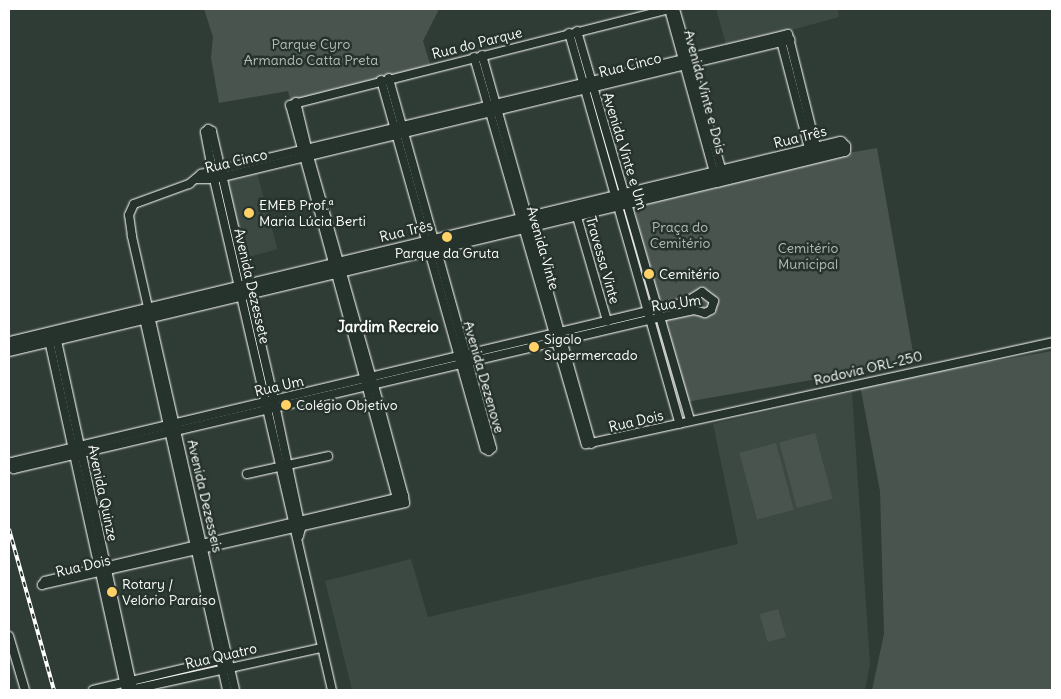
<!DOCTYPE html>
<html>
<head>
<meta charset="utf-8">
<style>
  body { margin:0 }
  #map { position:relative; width:1061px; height:699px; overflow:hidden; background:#2f3b35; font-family:Delius,sans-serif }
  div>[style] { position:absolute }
  .built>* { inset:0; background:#3c4842; transform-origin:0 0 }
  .green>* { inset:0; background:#4a544f; transform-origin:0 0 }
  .roads { filter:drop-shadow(0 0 1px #fff) drop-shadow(0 0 1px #fff) }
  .street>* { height:8px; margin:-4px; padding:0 4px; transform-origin:4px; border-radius:4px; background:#26332d }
  .secondary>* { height:11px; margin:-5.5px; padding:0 5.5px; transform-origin:5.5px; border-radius:5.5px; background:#26332d }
  .rail>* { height:4px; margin-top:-2px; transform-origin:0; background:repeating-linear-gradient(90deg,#26332d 0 5.5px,#fff 0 11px); box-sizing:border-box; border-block:1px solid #fff }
  .dots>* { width:14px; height:14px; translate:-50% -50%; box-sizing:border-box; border:2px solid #26332d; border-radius:50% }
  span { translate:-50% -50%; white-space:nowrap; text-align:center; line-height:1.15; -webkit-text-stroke:5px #26332d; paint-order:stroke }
  .street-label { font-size:14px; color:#fff }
  .park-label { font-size:14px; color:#b7bbb9 }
  .poi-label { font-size:14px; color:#fff }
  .left { translate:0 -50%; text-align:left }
  .neighbourhood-label { font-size:15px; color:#fff; font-weight:700 }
  .frame { position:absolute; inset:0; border:10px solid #fff; pointer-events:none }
</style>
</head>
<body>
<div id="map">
  <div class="built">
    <i style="clip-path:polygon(716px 9px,838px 9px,839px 17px,727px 48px)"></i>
    <i style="left:256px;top:169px;width:83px;height:35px;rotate:75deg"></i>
    <i style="clip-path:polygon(852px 392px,870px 664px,865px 690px,352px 690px,325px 581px,411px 559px,428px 617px,738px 544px,713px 424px)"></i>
  </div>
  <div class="green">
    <i style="clip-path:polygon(204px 9px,439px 9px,423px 41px,431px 67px,291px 103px,288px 91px,219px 103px,211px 58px,213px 37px)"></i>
    <i style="left:877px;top:148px;width:217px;height:249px;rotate:80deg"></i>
    <i style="clip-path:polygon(1052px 351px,1052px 690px,872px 690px,884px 634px,880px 491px,860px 385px)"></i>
    <i style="left:815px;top:433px;width:68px;height:37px;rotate:75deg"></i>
    <i style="left:776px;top:443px;width:69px;height:38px;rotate:75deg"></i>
    <i style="left:778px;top:609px;width:29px;height:19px;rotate:74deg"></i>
  </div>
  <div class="roads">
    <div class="street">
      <i style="left:669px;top:9px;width:173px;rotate:74.6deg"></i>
      <i style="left:675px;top:9px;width:173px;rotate:73.9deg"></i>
      <i style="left:577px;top:31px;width:406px;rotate:73.8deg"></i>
      <i style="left:569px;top:33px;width:406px;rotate:74.2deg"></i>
      <i style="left:780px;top:37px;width:119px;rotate:75.4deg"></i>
      <i style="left:482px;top:55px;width:404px;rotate:74.3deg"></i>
      <i style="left:474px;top:57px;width:403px;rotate:73.9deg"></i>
      <i style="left:586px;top:444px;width:477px;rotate:-12.3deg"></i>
      <i style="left:381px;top:80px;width:383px;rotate:74.3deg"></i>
      <i style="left:485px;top:449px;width:4px;rotate:27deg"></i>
      <i style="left:489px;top:451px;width:4px;rotate:-45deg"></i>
      <i style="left:492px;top:448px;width:384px;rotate:-105.6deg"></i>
      <i style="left:296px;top:102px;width:56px;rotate:76.5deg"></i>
      <i style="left:309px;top:156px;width:238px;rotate:74.2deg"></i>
      <i style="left:374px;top:385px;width:115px;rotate:74.9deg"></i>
      <i style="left:404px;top:496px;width:7px;rotate:82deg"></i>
      <i style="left:405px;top:503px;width:372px;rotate:167.3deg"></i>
      <i style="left:42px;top:585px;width:5px;rotate:-53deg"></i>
      <i style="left:45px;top:581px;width:369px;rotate:-13.3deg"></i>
      <i style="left:196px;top:179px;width:18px"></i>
      <i style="left:214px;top:179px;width:593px;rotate:-13.57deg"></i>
      <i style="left:575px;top:210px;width:116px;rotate:73.9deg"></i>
      <i style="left:702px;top:292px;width:15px;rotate:37deg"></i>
      <i style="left:714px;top:301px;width:9px;rotate:108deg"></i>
      <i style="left:711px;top:310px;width:7px;rotate:153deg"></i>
      <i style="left:705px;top:313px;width:11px;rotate:-165deg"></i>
      <i style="left:694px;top:310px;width:34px;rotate:168deg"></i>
      <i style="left:661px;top:317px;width:665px;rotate:166.78deg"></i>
      <i style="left:14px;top:469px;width:4px;rotate:-135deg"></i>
      <i style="left:11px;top:466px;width:4px;rotate:-76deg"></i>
      <i style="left:12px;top:462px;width:693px;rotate:-13.35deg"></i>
      <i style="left:686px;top:302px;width:19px;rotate:-32deg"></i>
      <i style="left:143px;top:314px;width:385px;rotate:77.4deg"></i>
      <i style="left:48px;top:336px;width:362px;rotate:77.6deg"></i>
      <i style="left:56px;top:336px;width:362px;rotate:77.7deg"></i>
      <i style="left:247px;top:474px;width:83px;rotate:-12.5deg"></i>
      <i style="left:398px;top:502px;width:411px;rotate:-105.2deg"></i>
      <i style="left:290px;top:105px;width:392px;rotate:-14.2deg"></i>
      <i style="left:299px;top:536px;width:8px;rotate:-76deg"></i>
      <i style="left:301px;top:528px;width:131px;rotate:-101.9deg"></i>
      <i style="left:274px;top:400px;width:276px;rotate:-103deg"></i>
      <i style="left:212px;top:131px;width:4px;rotate:-153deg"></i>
      <i style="left:208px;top:129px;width:4px;rotate:135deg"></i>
      <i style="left:205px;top:132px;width:48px;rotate:79.2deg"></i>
      <i style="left:214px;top:179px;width:524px;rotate:77deg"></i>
      <i style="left:9px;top:636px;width:56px;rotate:73.5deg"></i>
      <i style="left:93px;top:690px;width:135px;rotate:-13.3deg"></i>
      <i style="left:130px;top:690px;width:196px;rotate:-12.4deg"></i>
      <i style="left:235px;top:690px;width:466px;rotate:-102.8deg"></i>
      <i style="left:132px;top:236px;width:21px;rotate:-98deg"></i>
      <i style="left:129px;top:215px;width:12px;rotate:-66deg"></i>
      <i style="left:134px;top:204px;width:59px;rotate:-20deg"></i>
      <i style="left:189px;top:184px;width:16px;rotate:-40deg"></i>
      <i style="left:201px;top:174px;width:603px;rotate:-13.41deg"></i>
      <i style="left:788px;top:34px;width:120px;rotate:76deg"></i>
    </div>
    <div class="secondary">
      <i style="left:9px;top:342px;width:855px;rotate:-13.53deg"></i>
      <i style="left:840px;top:142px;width:6px;rotate:45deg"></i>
      <i style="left:844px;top:146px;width:4px;rotate:90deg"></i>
      <i style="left:844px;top:150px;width:132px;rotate:166.4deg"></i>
      <i style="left:716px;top:181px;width:727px;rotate:166.56deg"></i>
    </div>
  </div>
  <div class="rail">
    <i style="left:9px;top:529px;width:167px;rotate:74.4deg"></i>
  </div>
  <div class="dots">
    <i style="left:249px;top:213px;background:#ffd166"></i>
    <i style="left:447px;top:237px;background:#ffd166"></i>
    <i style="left:649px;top:274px;background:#ffd166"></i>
    <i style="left:534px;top:347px;background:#ffd166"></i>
    <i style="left:286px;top:405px;background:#ffd166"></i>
    <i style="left:112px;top:592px;background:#ffd166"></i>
  </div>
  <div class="street-label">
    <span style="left:477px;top:43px;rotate:-14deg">Rua do Parque</span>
    <span style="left:630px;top:65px;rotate:-14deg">Rua Cinco</span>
    <span style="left:705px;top:92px;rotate:75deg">Avenida Vinte e Dois</span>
    <span style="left:800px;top:137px;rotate:-14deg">Rua Três</span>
    <span style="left:625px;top:151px;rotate:73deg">Avenida Vinte e Um</span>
    <span style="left:236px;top:161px;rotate:-13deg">Rua Cinco</span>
    <span style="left:406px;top:231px;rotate:-13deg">Rua Três</span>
    <span style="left:543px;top:248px;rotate:74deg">Avenida Vinte</span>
    <span style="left:603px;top:260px;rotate:74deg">Travessa Vinte</span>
    <span style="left:252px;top:286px;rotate:77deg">Avenida Dezessete</span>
    <span style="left:676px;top:303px;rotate:-8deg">Rua Um</span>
    <span style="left:868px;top:368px;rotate:-13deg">Rodovia ORL-250</span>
    <span style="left:484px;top:377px;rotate:74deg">Avenida Dezenove</span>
    <span style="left:279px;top:386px;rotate:-13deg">Rua Um</span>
    <span style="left:636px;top:421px;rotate:-13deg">Rua Dois</span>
    <span style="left:103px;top:493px;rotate:78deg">Avenida Quinze</span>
    <span style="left:205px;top:496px;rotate:77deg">Avenida Dezesseis</span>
    <span style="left:83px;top:566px;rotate:-13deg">Rua Dois</span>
    <span style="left:221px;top:656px;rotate:-13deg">Rua Quatro</span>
  </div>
  <div class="park-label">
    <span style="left:311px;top:52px">Parque Cyro<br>Armando Catta Preta</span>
    <span style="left:680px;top:235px">Praça do<br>Cemitério</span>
    <span style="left:808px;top:256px">Cemitério<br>Municipal</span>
  </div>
  <div class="poi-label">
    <span class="left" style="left:259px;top:213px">EMEB Prof.ª<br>Maria Lúcia Berti</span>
    <span style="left:447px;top:253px">Parque da Gruta</span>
    <span class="left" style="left:659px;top:274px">Cemitério</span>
    <span class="left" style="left:544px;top:347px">Sigolo<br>Supermercado</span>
    <span class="left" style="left:296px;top:405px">Colégio Objetivo</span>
    <span class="left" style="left:122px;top:592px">Rotary /<br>Velório Paraíso</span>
  </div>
  <div class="neighbourhood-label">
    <span style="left:388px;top:327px">Jardim Recreio</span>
  </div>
  <div class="frame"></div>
</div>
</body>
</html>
